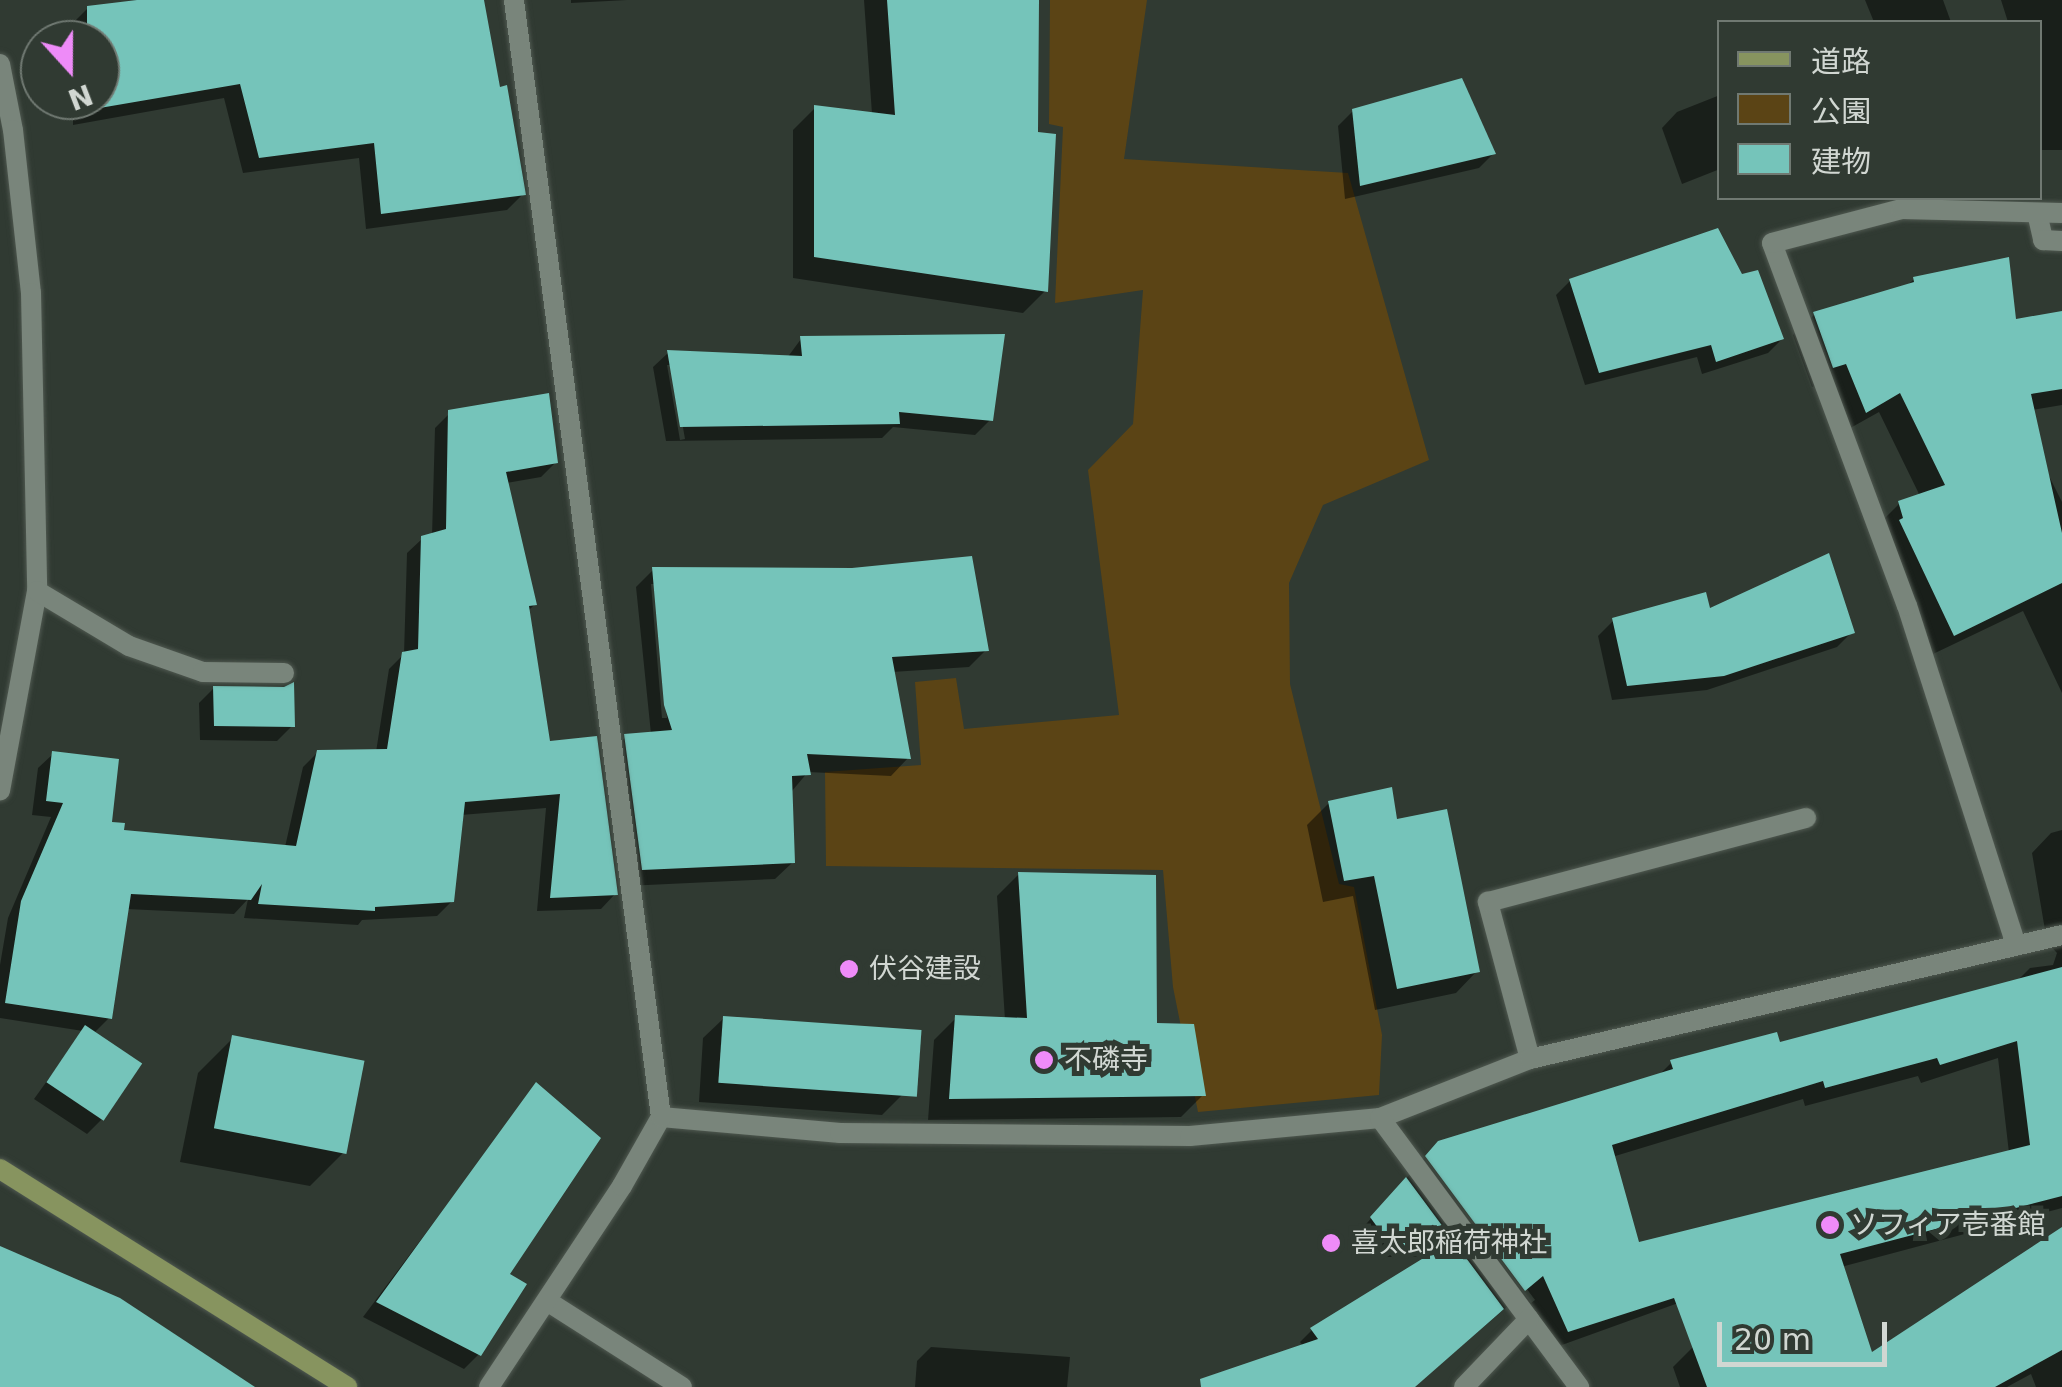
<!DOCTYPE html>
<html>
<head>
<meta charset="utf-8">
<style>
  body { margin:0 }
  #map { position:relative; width:2062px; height:1387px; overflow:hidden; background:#303a32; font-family:"DejaVu Sans","Noto Sans JP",sans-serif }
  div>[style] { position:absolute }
  .green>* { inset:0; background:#5b4415 }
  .shadow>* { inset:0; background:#0007 }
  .building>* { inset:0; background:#75c4ba; transform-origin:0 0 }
  .roads { filter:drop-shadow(0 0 2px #4f5850) drop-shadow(0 0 2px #4f5850) }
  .lane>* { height:20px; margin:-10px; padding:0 10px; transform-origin:10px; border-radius:10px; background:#79857b }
  .street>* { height:20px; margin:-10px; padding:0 10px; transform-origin:10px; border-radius:10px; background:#79857b }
  .secondary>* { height:20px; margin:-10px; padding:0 10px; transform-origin:10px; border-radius:10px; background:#87945f }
  .dots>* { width:28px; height:28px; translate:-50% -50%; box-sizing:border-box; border:5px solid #303a32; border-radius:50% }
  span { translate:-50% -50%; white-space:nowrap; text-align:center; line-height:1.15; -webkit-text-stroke:10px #303a32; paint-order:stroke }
  .poi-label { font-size:28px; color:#d1d7d2 }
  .left { translate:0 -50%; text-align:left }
  .legend { position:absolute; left:1717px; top:20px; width:325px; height:180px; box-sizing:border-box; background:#303a32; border:2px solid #707972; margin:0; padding:12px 18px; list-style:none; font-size:30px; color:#d1d7d2 }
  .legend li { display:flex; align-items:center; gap:20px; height:50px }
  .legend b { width:50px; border:2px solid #707972 }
  .north { position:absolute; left:20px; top:20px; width:100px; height:100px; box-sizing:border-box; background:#303a32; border:2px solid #707972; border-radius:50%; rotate:159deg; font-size:28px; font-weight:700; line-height:40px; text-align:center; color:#d1d7d2 }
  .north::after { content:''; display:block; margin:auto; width:35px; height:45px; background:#ee8bf8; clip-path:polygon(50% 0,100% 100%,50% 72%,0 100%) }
  .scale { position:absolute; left:1717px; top:1322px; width:170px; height:45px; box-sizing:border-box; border:5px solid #d1d7d2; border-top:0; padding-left:12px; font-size:30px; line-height:35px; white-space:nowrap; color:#d1d7d2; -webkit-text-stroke:8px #303a32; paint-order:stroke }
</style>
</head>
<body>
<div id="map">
  <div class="green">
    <i style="clip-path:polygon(1050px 0,1147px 0,1124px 159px,1348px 173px,1429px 460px,1323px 505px,1289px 583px,1290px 684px,1339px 884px,1354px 887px,1382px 1035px,1379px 1095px,1198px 1112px,1173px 987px,1163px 870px,826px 866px,825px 772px,921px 765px,915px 682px,956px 678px,964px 729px,1119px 715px,1088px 470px,1133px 424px,1143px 290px,1055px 303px,1063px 127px,1049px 124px)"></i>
  </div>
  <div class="shadow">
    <i style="clip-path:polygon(152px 0,481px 0,523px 194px,507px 210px,366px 229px,359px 158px,243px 173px,224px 98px,73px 125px,73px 100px,100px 100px,100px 40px,72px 40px,72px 24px,88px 8px)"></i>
    <i style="clip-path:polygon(571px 0,627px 0,571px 3px)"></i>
    <i style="clip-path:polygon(864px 0,1037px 0,1035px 134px,1045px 291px,1023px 313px,793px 278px,793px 130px,815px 108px,872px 114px)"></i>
    <i style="clip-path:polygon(1865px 0,1943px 0,1951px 22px,1874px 22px)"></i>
    <i style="clip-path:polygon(2001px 0,2062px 0,2062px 150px,2042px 150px,2040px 141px,2040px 22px,2008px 22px)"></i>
    <i style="clip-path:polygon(1720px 95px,1720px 169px,1682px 184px,1662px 128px,1677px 112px)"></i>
    <i style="clip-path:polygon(1353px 111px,1494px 153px,1479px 168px,1345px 199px,1338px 126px)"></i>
    <i style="clip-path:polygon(1914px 279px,2013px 322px,2062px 313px,2062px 405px,2032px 410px,2044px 466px,2062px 502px,2062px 693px,2023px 611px,1933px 654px,1880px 542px,1879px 524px,1899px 504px,1920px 496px,1879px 412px,1845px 431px,1825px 383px,1812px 387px,1793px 335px,1814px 315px,1906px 287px)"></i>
    <i style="clip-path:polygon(1570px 281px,1782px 339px,1768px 353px,1702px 374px,1697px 357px,1585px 385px,1556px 295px)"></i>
    <i style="clip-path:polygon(evenodd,801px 339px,990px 420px,975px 435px,893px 427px,882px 438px,666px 441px,653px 367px,668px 353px,787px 358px,801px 339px,667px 365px,672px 365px,685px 439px,680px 440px,667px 365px)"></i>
    <i style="clip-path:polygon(450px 413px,556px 462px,541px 477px,506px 483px,534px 605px,527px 612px,548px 743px,615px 894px,601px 909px,537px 911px,546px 808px,461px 815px,452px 901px,437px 916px,362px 920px,358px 925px,244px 918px,248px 899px,234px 914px,126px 909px,109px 1018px,93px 1034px,102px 1119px,87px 1134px,34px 1099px,83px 1031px,0 1018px,0 965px,8px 918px,51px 817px,32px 815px,38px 768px,53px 754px,109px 824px,121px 832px,285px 847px,303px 767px,318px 752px,376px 752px,389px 669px,404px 654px,407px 553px,423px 538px,432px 536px,435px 428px)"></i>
    <i style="clip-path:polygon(evenodd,653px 570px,986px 650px,969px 667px,892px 672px,908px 758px,891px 776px,808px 772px,792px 791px,793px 862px,775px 879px,626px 886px,608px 754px,626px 737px,651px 734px,636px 587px,653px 570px,651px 584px,656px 584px,667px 718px,662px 718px,651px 584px)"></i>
    <i style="clip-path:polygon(1708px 611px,1852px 632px,1837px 647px,1707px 690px,1612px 700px,1598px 636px,1614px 620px)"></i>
    <i style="clip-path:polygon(214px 688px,284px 689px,292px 726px,277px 741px,200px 740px,199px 703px)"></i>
    <i style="clip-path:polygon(1329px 803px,1395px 822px,1477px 971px,1456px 993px,1375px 1010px,1353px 896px,1323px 902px,1307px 825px)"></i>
    <i style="clip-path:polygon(evenodd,2062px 830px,2062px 1208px,1841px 1267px,1870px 1356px,2062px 1230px,2062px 1387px,2036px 1387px,2031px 1374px,2007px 1387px,1680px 1387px,1673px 1367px,1693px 1347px,1817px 1253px,1548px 1350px,1523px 1293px,1414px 1387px,1236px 1387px,1303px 1346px,1300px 1342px,1312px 1330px,1429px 1257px,1379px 1257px,1360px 1231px,1424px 1158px,1531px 1303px,1535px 1300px,1428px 1156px,1658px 1076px,1672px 1062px,1778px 1045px,2016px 982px,2030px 968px,2053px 965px,2057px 953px,2047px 942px,2032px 853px,2051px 833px,2062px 830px,1998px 1058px,2009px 1153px,1637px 1245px,1612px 1157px,1803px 1099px,1805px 1106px,1918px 1076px,1921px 1083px,1998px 1058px)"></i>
    <i style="clip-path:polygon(1019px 874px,1155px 1025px,1203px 1095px,1181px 1117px,928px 1120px,934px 1040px,956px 1018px,1005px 1020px,997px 896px)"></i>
    <i style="clip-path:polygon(724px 1018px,903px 1094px,882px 1115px,699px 1102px,703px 1038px)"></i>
    <i style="clip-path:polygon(233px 1038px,345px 1151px,310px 1186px,180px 1162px,198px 1073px)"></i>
    <i style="clip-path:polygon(536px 1086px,506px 1274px,479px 1354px,464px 1369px,363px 1317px)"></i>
    <i style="clip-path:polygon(931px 1347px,1070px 1357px,1067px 1387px,915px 1387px,917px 1361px)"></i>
  </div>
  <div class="building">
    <i style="clip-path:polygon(137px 0,484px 0,500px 87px,507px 85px,526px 195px,381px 214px,374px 143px,259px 158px,240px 84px,88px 110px,88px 100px,100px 100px,100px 40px,87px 40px,87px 6px)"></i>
    <i style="clip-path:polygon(887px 0,1039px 0,1038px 132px,1056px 134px,1048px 292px,814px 257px,814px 105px,895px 115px)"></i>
    <i style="clip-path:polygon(1462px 78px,1496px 154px,1360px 186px,1352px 109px)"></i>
    <i style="clip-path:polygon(1718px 228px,1742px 274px,1758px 270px,1784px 339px,1716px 362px,1711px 345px,1599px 373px,1569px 279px)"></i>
    <i style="clip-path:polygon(2009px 257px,2016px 319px,2062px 311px,2062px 389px,2031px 394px,2062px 533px,2062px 583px,1954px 636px,1899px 520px,1903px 518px,1898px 501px,1945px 485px,1900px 393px,1866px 413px,1846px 364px,1833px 368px,1813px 312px,1914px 282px,1913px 277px)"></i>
    <i style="clip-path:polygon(1005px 334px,993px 421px,899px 412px,900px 424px,680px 427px,667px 350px,802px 356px,800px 336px)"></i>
    <i style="clip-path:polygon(549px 393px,558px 463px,506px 472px,537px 605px,529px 606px,550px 741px,597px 736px,618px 895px,550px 898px,560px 794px,465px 802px,454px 902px,375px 907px,375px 911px,258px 904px,262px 884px,251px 900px,131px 894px,112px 1019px,5px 1003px,21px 901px,63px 803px,46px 801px,52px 751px,119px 759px,112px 822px,125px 823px,124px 830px,296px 846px,317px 750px,387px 749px,402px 652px,418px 649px,421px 536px,446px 529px,448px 410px)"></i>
    <i style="clip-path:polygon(1829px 553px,1855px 633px,1724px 676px,1627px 686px,1612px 618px,1706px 592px,1710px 608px)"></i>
    <i style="clip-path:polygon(972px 556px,989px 651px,892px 657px,911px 759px,807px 754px,811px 775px,792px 776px,795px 863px,642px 870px,624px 734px,672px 730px,664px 705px,652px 567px,852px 568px)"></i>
    <i style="clip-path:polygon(294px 682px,295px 727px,214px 726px,213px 686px,284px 687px)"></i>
    <i style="clip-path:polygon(1392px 787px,1397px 819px,1447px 809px,1480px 972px,1397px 989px,1374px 876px,1344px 881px,1328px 801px)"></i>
    <i style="clip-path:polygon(1018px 872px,1156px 875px,1157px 1023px,1194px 1024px,1206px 1096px,949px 1099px,955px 1015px,1027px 1018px)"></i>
    <i style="clip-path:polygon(evenodd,2062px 967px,2062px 1196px,1840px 1254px,1872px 1352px,2062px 1227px,2062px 1350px,1995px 1387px,1707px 1387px,1674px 1298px,1568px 1332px,1543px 1276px,1525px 1291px,1425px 1156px,1438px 1141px,1673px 1069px,1670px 1060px,1777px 1032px,1780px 1042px,2062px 967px,2017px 1041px,2030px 1145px,1639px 1242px,1612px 1145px,1823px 1081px,1825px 1088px,1937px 1058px,1940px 1065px,2017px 1041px)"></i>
    <i style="left:723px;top:1016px;width:199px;height:67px;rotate:4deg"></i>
    <i style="left:85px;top:1025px;width:69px;height:69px;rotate:34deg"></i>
    <i style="left:232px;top:1035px;width:135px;height:95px;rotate:11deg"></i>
    <i style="clip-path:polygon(536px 1082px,601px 1138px,510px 1274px,527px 1284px,481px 1356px,376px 1302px)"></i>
    <i style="clip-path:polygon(1406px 1177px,1504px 1309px,1415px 1387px,1201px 1387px,1200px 1379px,1318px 1339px,1310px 1328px,1443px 1246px,1391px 1246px,1370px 1217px)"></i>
    <i style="clip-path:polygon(0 1246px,120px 1298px,255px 1387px,0 1387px)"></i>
  </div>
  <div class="roads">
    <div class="lane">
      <i style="left:2037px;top:213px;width:28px;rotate:77deg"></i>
      <i style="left:2043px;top:240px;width:19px;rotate:3deg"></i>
    </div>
    <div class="street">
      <i style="left:0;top:64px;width:67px;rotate:78.9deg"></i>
      <i style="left:13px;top:130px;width:164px;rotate:83.7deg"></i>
      <i style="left:31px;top:293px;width:298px;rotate:88.8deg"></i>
      <i style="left:37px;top:591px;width:203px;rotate:100.5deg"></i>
      <i style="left:37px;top:591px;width:107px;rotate:30.9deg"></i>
      <i style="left:129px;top:646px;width:78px;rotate:19.4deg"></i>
      <i style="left:203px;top:672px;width:81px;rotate:0.7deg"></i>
      <i style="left:2016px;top:945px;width:356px;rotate:-107.8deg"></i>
      <i style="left:1907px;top:606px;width:387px;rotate:-110.4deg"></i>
      <i style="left:1772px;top:243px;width:134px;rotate:-14.7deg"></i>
      <i style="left:1902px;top:209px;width:160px;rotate:1.4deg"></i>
      <i style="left:1530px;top:1059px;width:163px;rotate:-105deg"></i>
      <i style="left:1488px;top:902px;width:329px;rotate:-14.8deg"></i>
      <i style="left:661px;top:1117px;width:180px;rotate:5.1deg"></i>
      <i style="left:840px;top:1133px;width:350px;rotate:0.5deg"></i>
      <i style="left:1190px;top:1136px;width:191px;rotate:-5.4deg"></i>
      <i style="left:1380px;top:1118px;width:161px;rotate:-21.5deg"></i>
      <i style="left:1530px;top:1059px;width:546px;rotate:-13.12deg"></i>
      <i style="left:1380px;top:1118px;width:335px;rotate:53.5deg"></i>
      <i style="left:547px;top:1301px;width:160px;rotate:32.5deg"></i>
      <i style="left:489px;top:1387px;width:241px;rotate:-56.5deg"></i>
      <i style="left:622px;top:1186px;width:79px;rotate:-60.5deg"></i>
      <i style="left:661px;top:1117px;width:1127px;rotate:-97.5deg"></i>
      <i style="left:1464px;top:1387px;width:94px;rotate:-46.3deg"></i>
    </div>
    <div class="secondary">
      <i style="left:0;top:1169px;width:410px;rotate:32.1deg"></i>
    </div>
  </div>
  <div class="dots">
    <i style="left:849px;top:969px;background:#ee8bf8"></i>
    <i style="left:1044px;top:1060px;background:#ee8bf8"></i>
    <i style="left:1830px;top:1225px;background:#ee8bf8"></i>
    <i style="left:1331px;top:1243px;background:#ee8bf8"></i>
  </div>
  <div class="poi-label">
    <span class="left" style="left:869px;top:969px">伏谷建設</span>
    <span class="left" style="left:1064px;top:1060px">不磷寺</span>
    <span class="left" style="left:1850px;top:1225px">ソフィア壱番館</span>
    <span class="left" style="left:1351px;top:1243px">喜太郎稲荷神社</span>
  </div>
  <ul class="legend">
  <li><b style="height:12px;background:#87945f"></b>道路</li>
  <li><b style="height:28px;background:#5b4415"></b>公園</li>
  <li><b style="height:28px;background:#75c4ba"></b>建物</li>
  </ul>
  <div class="north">N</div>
  <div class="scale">20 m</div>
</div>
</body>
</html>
